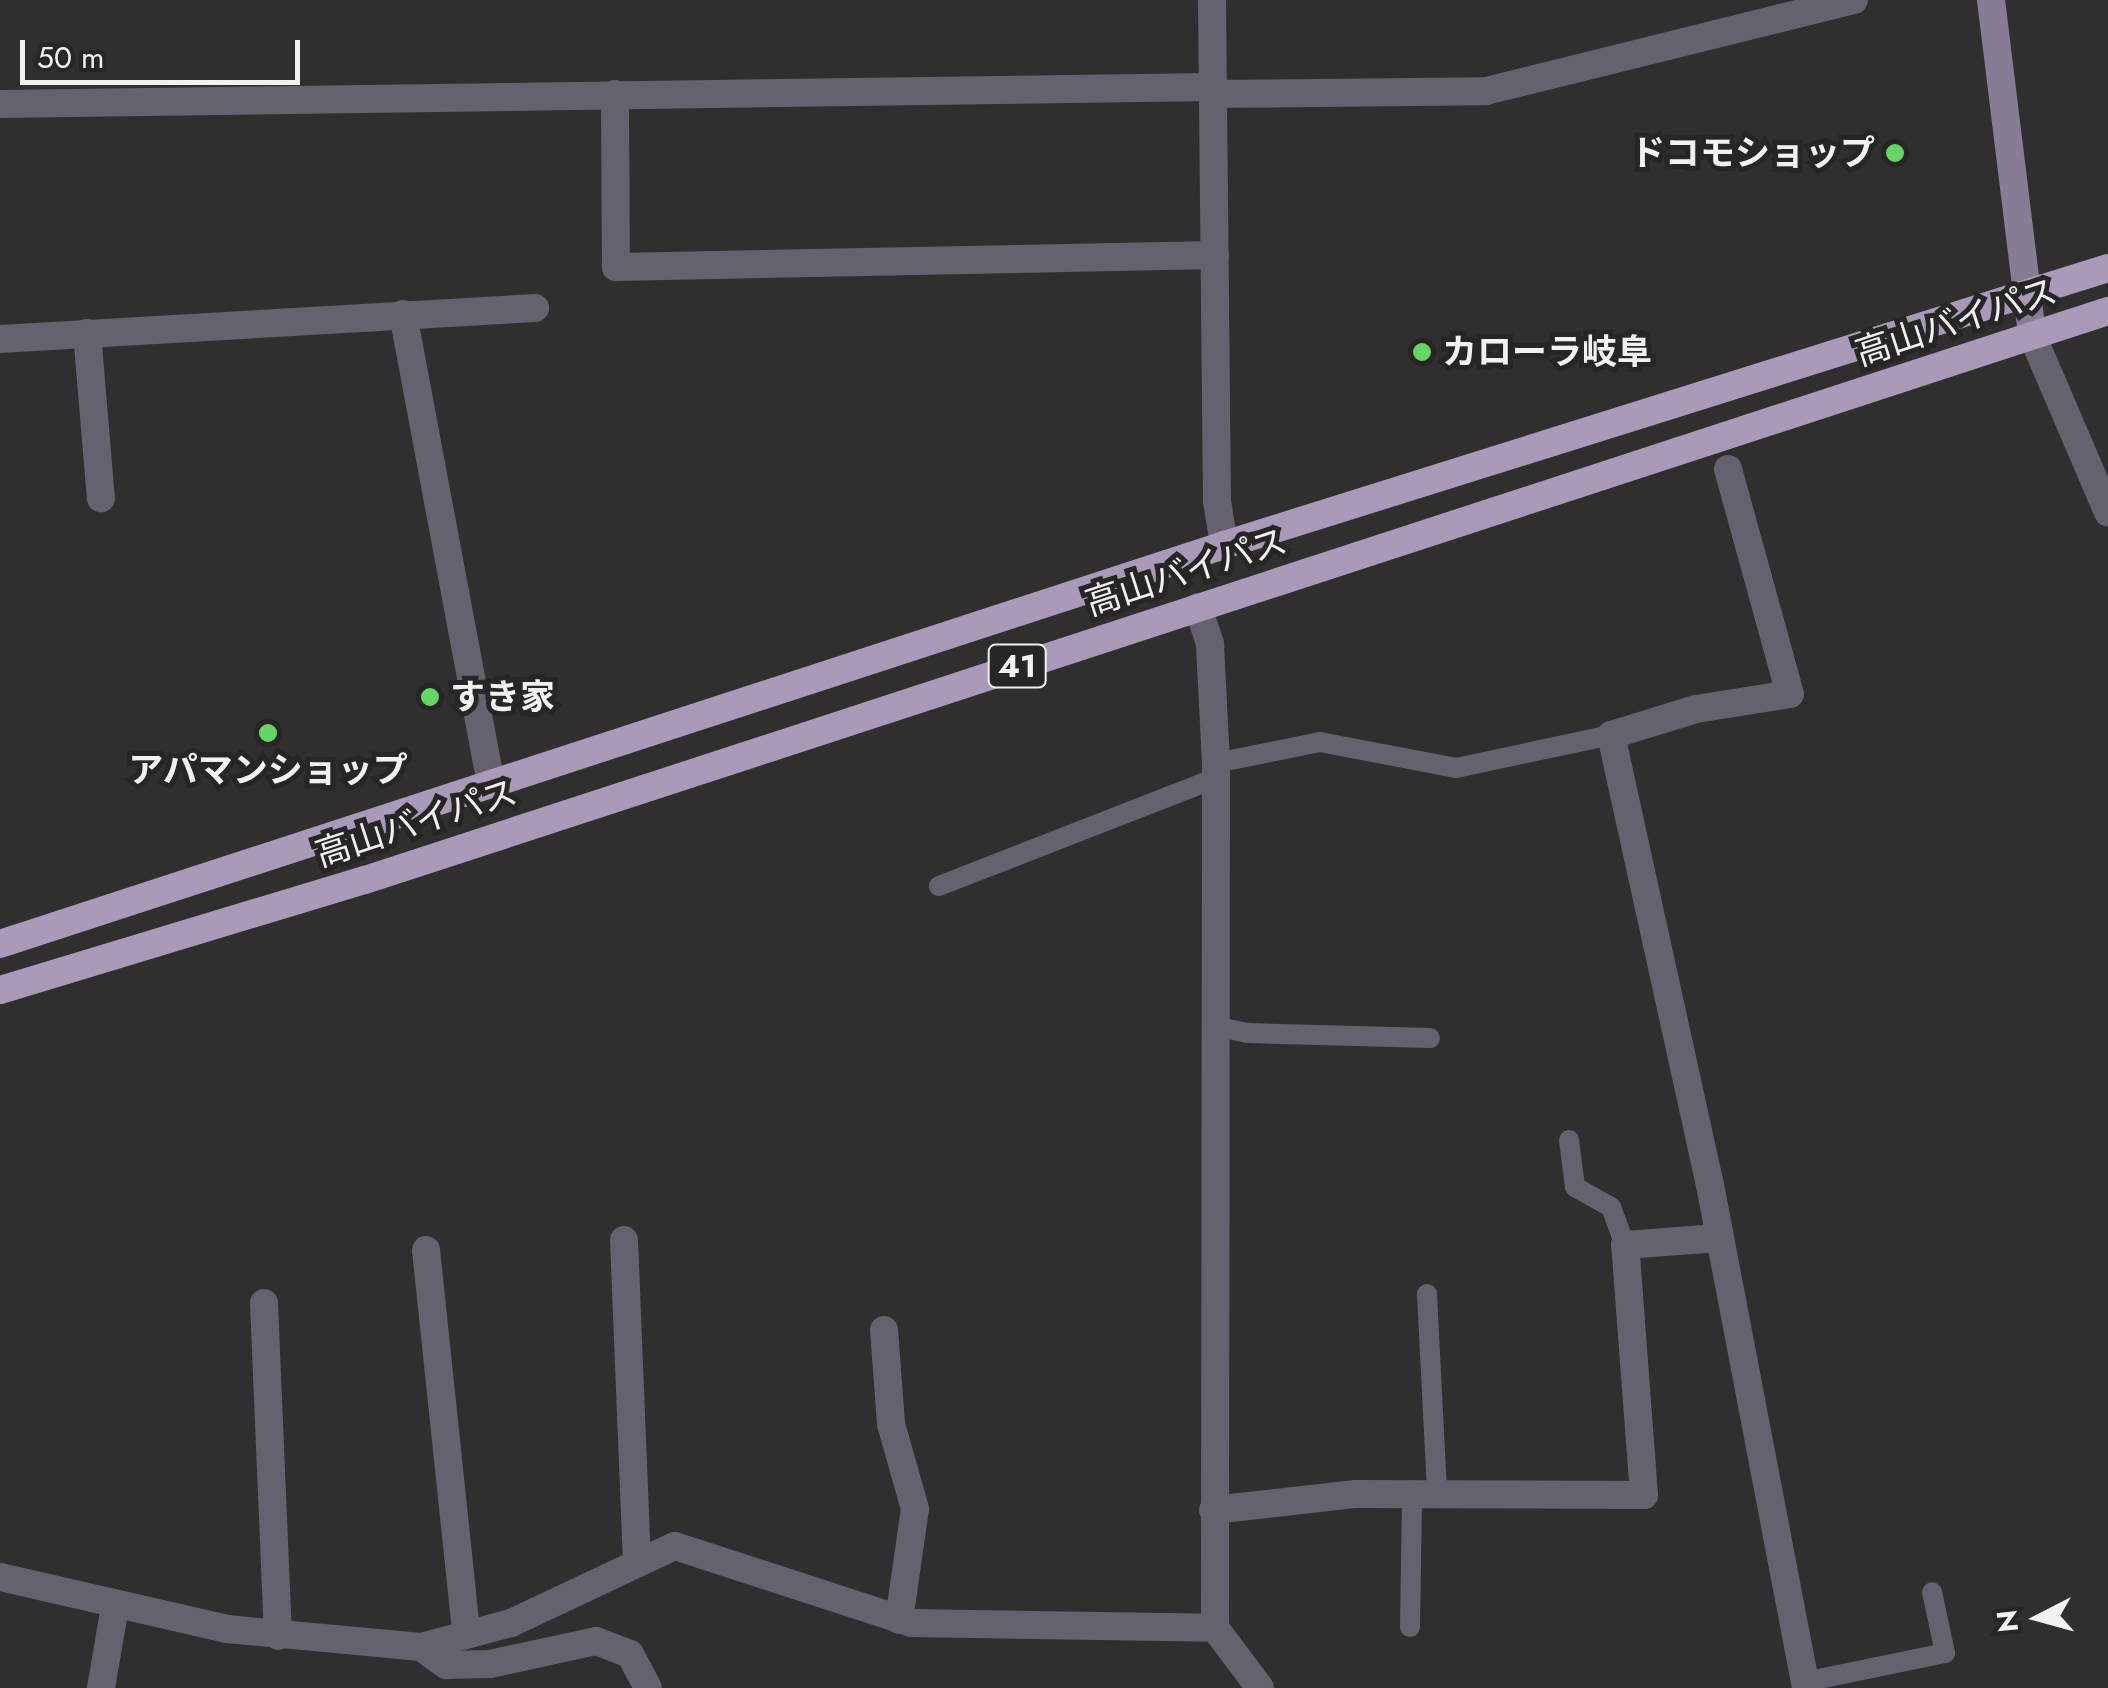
<!DOCTYPE html>
<html>
<head>
<meta charset="utf-8">
<style>
  body { margin:0 }
  #map { position:relative; width:2108px; height:1688px; overflow:hidden; background:#312e30; font-family:Jost,"Noto Sans JP",sans-serif }
  div>[style] { position:absolute }
  .service>* { height:20px; margin:-10px; padding:0 10px; transform-origin:10px; border-radius:10px; background:#67616f }
  .minor>* { height:28px; margin:-14px; padding:0 14px; transform-origin:14px; border-radius:14px; background:#67616f }
  .tertiary>* { height:28px; margin:-14px; padding:0 14px; transform-origin:14px; border-radius:14px; background:#67616f }
  .secondary>* { height:28px; margin:-14px; padding:0 14px; transform-origin:14px; border-radius:14px; background:#867c93 }
  .trunk>* { height:28px; margin:-14px; padding:0 14px; transform-origin:14px; border-radius:14px; background:#a99aba }
  .dots>* { width:28px; height:28px; translate:-50% -50%; box-sizing:border-box; border:5px solid #272526; border-radius:50% }
  span { translate:-50% -50%; white-space:nowrap; text-align:center; line-height:1.15; -webkit-text-stroke:10px #272526; paint-order:stroke }
  .shield-label span { padding:2px 8px; background:#272526; border:2px solid; border-radius:8px; -webkit-text-stroke-width:0 }
  .shield-label { font-size:32px; color:#f2f0f1; font-weight:700 }
  .poi-label { font-size:35px; color:#f2f0f1; font-weight:700 }
  .right { translate:-100% -50%; text-align:right }
  .left { translate:0 -50%; text-align:left }
  .street-label { font-size:35px; color:#f2f0f1 }
  .north { position:absolute; left:1988px; top:1568px; width:100px; height:100px; -webkit-text-stroke:8px #272526; paint-order:stroke; rotate:264deg; font-size:28px; font-weight:700; line-height:40px; text-align:center; color:#f2f0f1 }
  .north::after { content:''; display:block; margin:auto; width:35px; height:45px; background:#f2f0f1; clip-path:polygon(50% 0,100% 100%,50% 72%,0 100%) }
  .scale { position:absolute; left:20px; top:40px; width:280px; height:45px; box-sizing:border-box; border:5px solid #f2f0f1; border-top:0; padding-left:12px; font-size:30px; line-height:35px; white-space:nowrap; color:#f2f0f1; -webkit-text-stroke:8px #272526; paint-order:stroke }
</style>
</head>
<body>
<div id="map">
  <div class="service">
    <i style="left:1216px;top:763px;width:106px;rotate:-11.4deg"></i>
    <i style="left:1320px;top:742px;width:138px;rotate:10.8deg"></i>
    <i style="left:1456px;top:768px;width:158px;rotate:-12deg"></i>
    <i style="left:939px;top:886px;width:297px;rotate:-21.3deg"></i>
    <i style="left:1214px;top:1026px;width:34px;rotate:12deg"></i>
    <i style="left:1247px;top:1033px;width:183px;rotate:1.6deg"></i>
    <i style="left:1569px;top:1140px;width:47px;rotate:82.7deg"></i>
    <i style="left:1575px;top:1187px;width:41px;rotate:29.1deg"></i>
    <i style="left:1611px;top:1207px;width:40px;rotate:69.8deg"></i>
    <i style="left:1427px;top:1294px;width:198px;rotate:87.1deg"></i>
    <i style="left:1410px;top:1627px;width:134px;rotate:-89.1deg"></i>
    <i style="left:1804px;top:1682px;width:144px;rotate:-11.6deg"></i>
    <i style="left:1945px;top:1653px;width:62px;rotate:-102deg"></i>
  </div>
  <div class="minor">
    <i style="left:1212px;top:0;width:501px;rotate:89.43deg"></i>
    <i style="left:1217px;top:501px;width:45px;rotate:81deg"></i>
    <i style="left:615px;top:94px;width:173px;rotate:89.7deg"></i>
    <i style="left:616px;top:267px;width:599px;rotate:-1.15deg"></i>
    <i style="left:1213px;top:94px;width:273px;rotate:-0.6deg"></i>
    <i style="left:1486px;top:91px;width:379px;rotate:-13.9deg"></i>
    <i style="left:0;top:104px;width:1212px;rotate:-0.8deg"></i>
    <i style="left:403px;top:314px;width:476px;rotate:79.4deg"></i>
    <i style="left:87px;top:333px;width:166px;rotate:85.2deg"></i>
    <i style="left:0;top:339px;width:536px;rotate:-3.32deg"></i>
    <i style="left:1728px;top:469px;width:233px;rotate:74.6deg"></i>
    <i style="left:1790px;top:694px;width:95px;rotate:170.9deg"></i>
    <i style="left:1696px;top:709px;width:89px;rotate:163deg"></i>
    <i style="left:1611px;top:735px;width:461px;rotate:77.6deg"></i>
    <i style="left:1710px;top:1185px;width:512px;rotate:79.19deg"></i>
    <i style="left:1198px;top:607px;width:40px;rotate:72deg"></i>
    <i style="left:1210px;top:645px;width:118px;rotate:87.1deg"></i>
    <i style="left:1216px;top:763px;width:865px;rotate:90.07deg"></i>
    <i style="left:1215px;top:1628px;width:75px;rotate:53.1deg"></i>
    <i style="left:624px;top:1240px;width:321px;rotate:87.7deg"></i>
    <i style="left:426px;top:1250px;width:382px;rotate:84deg"></i>
    <i style="left:264px;top:1303px;width:333px;rotate:87.6deg"></i>
    <i style="left:884px;top:1330px;width:94px;rotate:85.7deg"></i>
    <i style="left:891px;top:1424px;width:88px;rotate:74.2deg"></i>
    <i style="left:915px;top:1509px;width:112px;rotate:98.2deg"></i>
    <i style="left:1213px;top:1510px;width:144px;rotate:-6.4deg"></i>
    <i style="left:1356px;top:1494px;width:288px;rotate:0.2deg"></i>
    <i style="left:1644px;top:1495px;width:251px;rotate:-94.3deg"></i>
    <i style="left:1625px;top:1245px;width:94px;rotate:-4.3deg"></i>
    <i style="left:0;top:1577px;width:233px;rotate:12.9deg"></i>
    <i style="left:227px;top:1629px;width:195px;rotate:5.3deg"></i>
    <i style="left:421px;top:1647px;width:93px;rotate:-14.9deg"></i>
    <i style="left:511px;top:1623px;width:181px;rotate:-25.2deg"></i>
    <i style="left:675px;top:1546px;width:249px;rotate:18deg"></i>
    <i style="left:912px;top:1623px;width:303px;rotate:0.9deg"></i>
    <i style="left:421px;top:1647px;width:31px;rotate:36deg"></i>
    <i style="left:446px;top:1665px;width:44px;rotate:-1.3deg"></i>
    <i style="left:490px;top:1664px;width:108px;rotate:-12.2deg"></i>
    <i style="left:596px;top:1641px;width:36px;rotate:21deg"></i>
    <i style="left:630px;top:1654px;width:38px;rotate:62deg"></i>
    <i style="left:101px;top:1688px;width:83px;rotate:-80.3deg"></i>
  </div>
  <div class="tertiary">
    <i style="left:2032px;top:335px;width:193px;rotate:66.8deg"></i>
  </div>
  <div class="secondary">
    <i style="left:1991px;top:0;width:337px;rotate:83deg"></i>
  </div>
  <div class="trunk">
    <i style="left:0;top:944px;width:1287px;rotate:-18.05deg"></i>
    <i style="left:1224px;top:545px;width:926px;rotate:-17.4deg"></i>
    <i style="left:0;top:990px;width:381px;rotate:-16.8deg"></i>
    <i style="left:365px;top:880px;width:1834px;rotate:-18.08deg"></i>
  </div>
  <div class="dots">
    <i style="left:1895px;top:153px;background:#67d466"></i>
    <i style="left:1422px;top:352px;background:#67d466"></i>
    <i style="left:430px;top:697px;background:#67d466"></i>
    <i style="left:268px;top:733px;background:#67d466"></i>
  </div>
  <div class="shield-label">
    <span style="left:1017px;top:666px">41</span>
  </div>
  <div class="poi-label">
    <span class="right" style="left:1875px;top:153px">ドコモショップ</span>
    <span class="left" style="left:1442px;top:352px">カローラ岐阜</span>
    <span class="left" style="left:450px;top:697px">すき家</span>
    <span style="left:268px;top:770px">アパマンショップ</span>
  </div>
  <div class="street-label">
    <span style="left:1956px;top:322px;rotate:-18deg">高山バイパス</span>
    <span style="left:1186px;top:572px;rotate:-18deg">高山バイパス</span>
    <span style="left:416px;top:823px;rotate:-18deg">高山バイパス</span>
  </div>
  <div class="north">N</div>
  <div class="scale">50 m</div>
</div>
</body>
</html>
